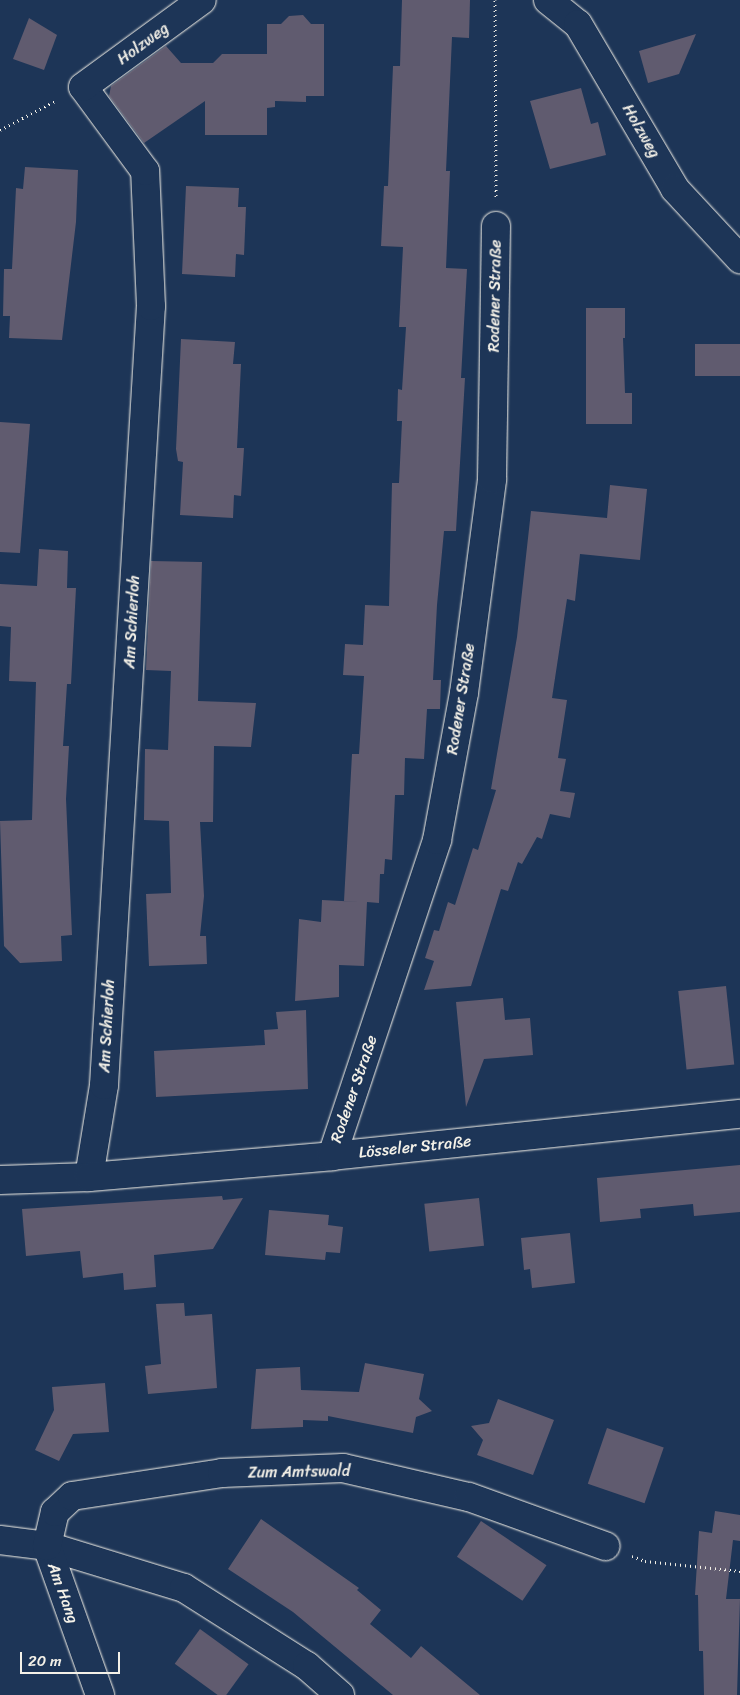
<!DOCTYPE html>
<html>
<head>
<meta charset="utf-8">
<style>
  body { margin:0 }
  #map { position:relative; width:740px; height:1695px; overflow:hidden; background:#1d3557; font-family:Sriracha,sans-serif }
  div>[style] { position:absolute }
  .building>* { inset:0; background:#605b6f; transform-origin:0 0 }
  .path>* { height:3px; margin-top:-1.5px; transform-origin:0; background:repeating-linear-gradient(90deg,#f4f1e8 0 1px,transparent 0 5px) }
  .roads { filter:drop-shadow(0 0 1px #f4f1e8) drop-shadow(0 0 1px #f4f1e8) }
  .minor>* { height:28px; margin:-14px; padding:0 14px; transform-origin:14px; border-radius:14px; background:#1d3557 }
  span { translate:-50% -50%; white-space:nowrap; text-align:center; line-height:1.15; -webkit-text-stroke:4px #1d3557; paint-order:stroke }
  .street-label { font-size:16px; color:#f4f1e8 }
  .scale { position:absolute; left:20px; top:1652px; width:100px; height:22px; box-sizing:border-box; border:2px solid #f4f1e8; border-top:0; padding-left:6px; font-size:15px; line-height:18px; white-space:nowrap; color:#f4f1e8; -webkit-text-stroke:4px #1d3557; paint-order:stroke }
</style>
</head>
<body>
<div id="map">
  <div class="building">
    <i style="clip-path:polygon(402px 0,470px 0,469px 38px,452px 37px,446px 171px,450px 171px,446px 268px,467px 269px,461px 378px,465px 378px,456px 531px,444px 531px,437px 605px,433px 680px,441px 680px,440px 709px,427px 709px,424px 759px,405px 758px,404px 795px,395px 795px,392px 860px,385px 859px,384px 874px,380px 874px,379px 903px,367px 902px,364px 966px,339px 965px,339px 997px,295px 1001px,299px 919px,321px 922px,322px 900px,361px 902px,344px 901px,352px 754px,359px 754px,364px 676px,343px 675px,345px 644px,363px 645px,365px 605px,389px 606px,392px 483px,399px 483px,402px 421px,397px 421px,398px 389px,402px 390px,406px 327px,399px 327px,403px 247px,381px 246px,384px 186px,388px 186px,393px 66px,400px 66px)"></i>
    <i style="clip-path:polygon(303px 15px,311px 24px,324px 24px,324px 96px,306px 96px,306px 102px,275px 101px,275px 107px,267px 108px,267px 135px,205px 135px,205px 101px,144px 143px,109px 96px,111px 86px,166px 46px,181px 63px,213px 63px,222px 54px,267px 54px,267px 24px,281px 24px,289px 16px)"></i>
    <i style="clip-path:polygon(29px 18px,57px 35px,44px 70px,13px 59px)"></i>
    <i style="clip-path:polygon(696px 34px,679px 74px,648px 83px,639px 51px)"></i>
    <i style="clip-path:polygon(581px 88px,591px 124px,598px 122px,606px 155px,550px 169px,530px 101px)"></i>
    <i style="clip-path:polygon(25px 167px,78px 170px,76px 222px,62px 340px,9px 338px,10px 316px,3px 316px,4px 269px,12px 269px,16px 188px,23px 189px)"></i>
    <i style="clip-path:polygon(186px 186px,239px 188px,238px 207px,246px 207px,244px 255px,236px 254px,235px 277px,182px 274px)"></i>
    <i style="clip-path:polygon(586px 308px,625px 308px,625px 338px,623px 338px,625px 393px,632px 393px,632px 424px,586px 424px)"></i>
    <i style="clip-path:polygon(181px 339px,235px 342px,233px 364px,241px 364px,237px 448px,244px 448px,241px 496px,234px 495px,233px 518px,180px 515px,183px 462px,178px 461px,176px 449px)"></i>
    <i style="left:740px;top:344px;width:32px;height:45px;rotate:90deg"></i>
    <i style="clip-path:polygon(0 422px,30px 424px,20px 553px,0 552px)"></i>
    <i style="clip-path:polygon(610px 485px,647px 489px,640px 560px,580px 554px,575px 601px,567px 599px,552px 698px,567px 700px,558px 758px,566px 759px,560px 791px,575px 793px,570px 818px,550px 814px,542px 839px,537px 837px,522px 864px,518px 862px,508px 891px,501px 889px,471px 986px,424px 990px,434px 961px,425px 958px,434px 930px,439px 931px,448px 902px,455px 905px,473px 848px,478px 850px,496px 790px,491px 789px,517px 637px,531px 511px,607px 518px)"></i>
    <i style="clip-path:polygon(39px 549px,68px 551px,67px 588px,76px 588px,71px 684px,67px 684px,63px 746px,69px 746px,66px 799px,72px 935px,61px 936px,62px 961px,20px 963px,4px 946px,0 821px,32px 820px,36px 682px,9px 681px,11px 627px,0 626px,0 584px,37px 586px)"></i>
    <i style="clip-path:polygon(151px 561px,202px 562px,198px 701px,256px 703px,251px 747px,214px 746px,213px 822px,200px 822px,204px 896px,200px 936px,206px 936px,207px 964px,149px 966px,146px 894px,171px 893px,169px 821px,144px 820px,145px 749px,168px 750px,171px 671px,146px 670px)"></i>
    <i style="left:726px;top:986px;width:79px;height:48px;rotate:84deg"></i>
    <i style="clip-path:polygon(503px 998px,505px 1020px,530px 1018px,533px 1055px,484px 1059px,466px 1107px,456px 1002px)"></i>
    <i style="clip-path:polygon(306px 1010px,308px 1089px,156px 1097px,154px 1051px,265px 1045px,264px 1030px,278px 1029px,276px 1012px)"></i>
    <i style="clip-path:polygon(740px 1165px,740px 1212px,694px 1216px,693px 1204px,640px 1209px,641px 1218px,600px 1222px,597px 1178px)"></i>
    <i style="clip-path:polygon(222px 1196px,223px 1200px,243px 1198px,213px 1249px,154px 1255px,156px 1287px,124px 1290px,123px 1273px,83px 1278px,80px 1251px,26px 1256px,22px 1209px)"></i>
    <i style="left:479px;top:1198px;width:48px;height:55px;rotate:84deg"></i>
    <i style="clip-path:polygon(269px 1210px,329px 1215px,328px 1225px,343px 1227px,340px 1253px,326px 1252px,325px 1260px,265px 1255px)"></i>
    <i style="clip-path:polygon(570px 1233px,575px 1283px,532px 1288px,530px 1269px,524px 1270px,521px 1238px)"></i>
    <i style="clip-path:polygon(184px 1303px,185px 1316px,212px 1314px,217px 1388px,148px 1394px,145px 1366px,161px 1364px,156px 1304px)"></i>
    <i style="clip-path:polygon(365px 1363px,424px 1374px,419px 1399px,432px 1411px,416px 1417px,413px 1433px,328px 1416px,328px 1421px,303px 1420px,303px 1427px,251px 1429px,256px 1369px,300px 1367px,301px 1390px,359px 1392px)"></i>
    <i style="clip-path:polygon(105px 1383px,109px 1432px,73px 1434px,59px 1461px,35px 1450px,54px 1410px,52px 1387px)"></i>
    <i style="clip-path:polygon(498px 1399px,554px 1420px,533px 1475px,477px 1455px,483px 1440px,471px 1426px,489px 1423px)"></i>
    <i style="left:607px;top:1428px;width:60px;height:59px;rotate:19deg"></i>
    <i style="clip-path:polygon(715px 1511px,740px 1515px,740px 1541px,733px 1540px,726px 1599px,740px 1599px,737px 1695px,704px 1695px,703px 1651px,699px 1651px,698px 1595px,695px 1595px,699px 1531px,712px 1533px)"></i>
    <i style="clip-path:polygon(261px 1519px,359px 1588px,357px 1590px,381px 1610px,370px 1624px,411px 1658px,421px 1646px,480px 1695px,393px 1695px,293px 1612px,228px 1569px)"></i>
    <i style="left:481px;top:1521px;width:79px;height:43px;rotate:34deg"></i>
    <i style="left:200px;top:1629px;width:60px;height:43px;rotate:36deg"></i>
  </div>
  <div class="path">
    <i style="left:495px;top:0;width:197px;rotate:89.7deg"></i>
    <i style="left:0;top:130px;width:62px;rotate:-27.8deg"></i>
    <i style="left:632px;top:1556px;width:14px;rotate:21deg"></i>
    <i style="left:645px;top:1561px;width:96px;rotate:6deg"></i>
  </div>
  <div class="roads">
    <div class="minor">
      <i style="left:548px;top:0;width:38px;rotate:39deg"></i>
      <i style="left:578px;top:24px;width:191px;rotate:59.5deg"></i>
      <i style="left:675px;top:189px;width:96px;rotate:47.1deg"></i>
      <i style="left:332px;top:1156px;width:333px;rotate:-71.6deg"></i>
      <i style="left:437px;top:840px;width:149px;rotate:-79.6deg"></i>
      <i style="left:464px;top:693px;width:216px;rotate:-82.5deg"></i>
      <i style="left:492px;top:479px;width:253px;rotate:-89.1deg"></i>
      <i style="left:89px;top:1177px;width:93px;rotate:-80.7deg"></i>
      <i style="left:104px;top:1085px;width:780px;rotate:-86.55deg"></i>
      <i style="left:151px;top:306px;width:135px;rotate:-92.5deg"></i>
      <i style="left:145px;top:171px;width:104px;rotate:-126.4deg"></i>
      <i style="left:83px;top:87px;width:147px;rotate:-36.2deg"></i>
      <i style="left:0;top:1180px;width:89px;rotate:-1.9deg"></i>
      <i style="left:89px;top:1177px;width:244px;rotate:-4.9deg"></i>
      <i style="left:332px;top:1156px;width:410px;rotate:-5.9deg"></i>
      <i style="left:0;top:1540px;width:47px;rotate:7.3deg"></i>
      <i style="left:47px;top:1546px;width:143px;rotate:17deg"></i>
      <i style="left:184px;top:1588px;width:146px;rotate:32.4deg"></i>
      <i style="left:307px;top:1666px;width:44px;rotate:41.3deg"></i>
      <i style="left:100px;top:1695px;width:158px;rotate:-109.6deg"></i>
      <i style="left:47px;top:1546px;width:35px;rotate:-77deg"></i>
      <i style="left:55px;top:1512px;width:23px;rotate:-43deg"></i>
      <i style="left:72px;top:1496px;width:152px;rotate:-8.7deg"></i>
      <i style="left:222px;top:1473px;width:121px;rotate:-2.4deg"></i>
      <i style="left:343px;top:1468px;width:129px;rotate:13deg"></i>
      <i style="left:469px;top:1497px;width:145px;rotate:19.8deg"></i>
    </div>
  </div>
  <div class="street-label">
    <span style="left:143px;top:44px;rotate:-36deg">Holzweg</span>
    <span style="left:641px;top:131px;rotate:60deg">Holzweg</span>
    <span style="left:495px;top:296px;rotate:-89deg">Rodener Straße</span>
    <span style="left:132px;top:622px;rotate:-87deg">Am Schierloh</span>
    <span style="left:461px;top:699px;rotate:-81deg">Rodener Straße</span>
    <span style="left:107px;top:1026px;rotate:-87deg">Am Schierloh</span>
    <span style="left:354px;top:1089px;rotate:-71deg">Rodener Straße</span>
    <span style="left:415px;top:1147px;rotate:-6deg">Lösseler Straße</span>
    <span style="left:299px;top:1472px;rotate:-1deg">Zum Amtswald</span>
    <span style="left:63px;top:1593px;rotate:70deg">Am Hang</span>
  </div>
  <div class="scale">20 m</div>
</div>
</body>
</html>
